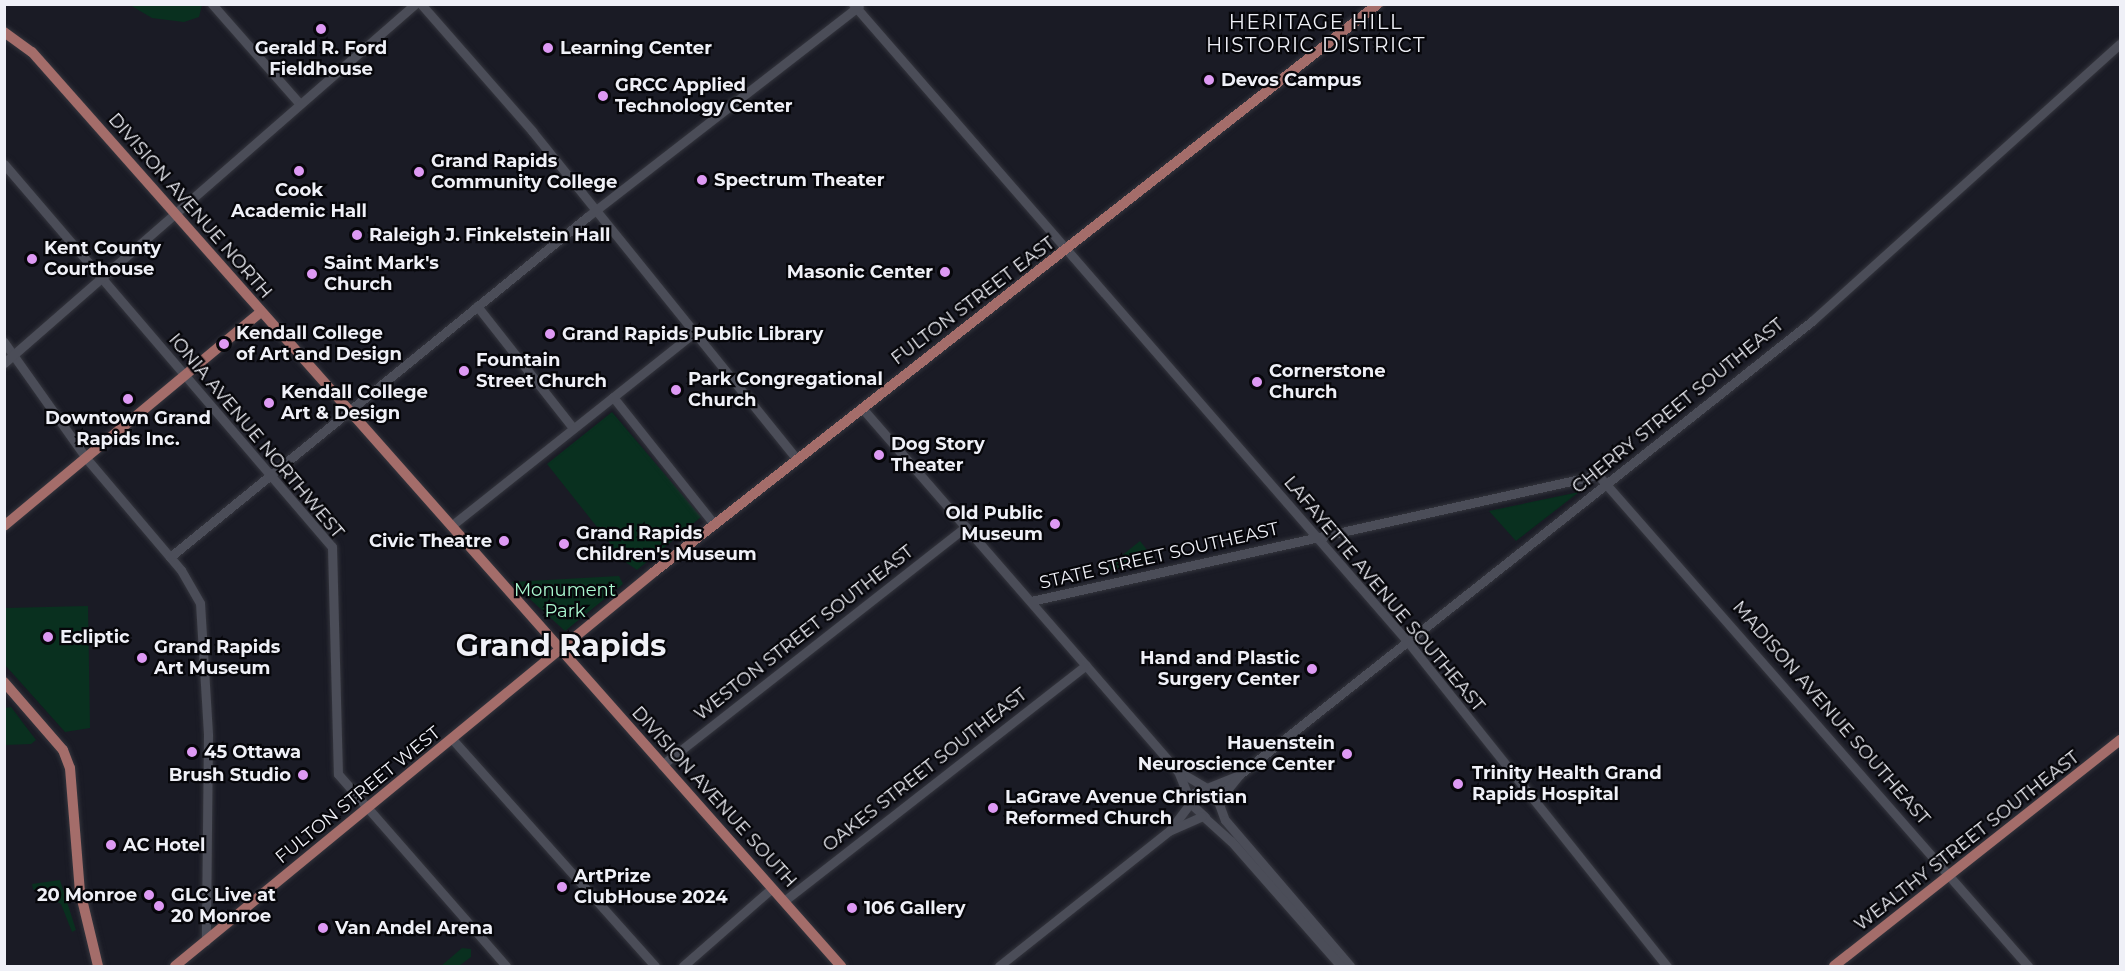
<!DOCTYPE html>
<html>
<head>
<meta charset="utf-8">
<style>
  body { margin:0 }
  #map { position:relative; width:2125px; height:971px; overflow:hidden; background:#1a1b25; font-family:Montserrat,sans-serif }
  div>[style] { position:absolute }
  .green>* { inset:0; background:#09301f }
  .roads { filter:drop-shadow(0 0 2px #34353d) drop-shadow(0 0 2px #34353d) }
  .minor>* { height:9px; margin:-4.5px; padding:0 4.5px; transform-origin:4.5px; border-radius:4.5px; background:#4b4d58 }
  .major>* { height:10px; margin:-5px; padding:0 5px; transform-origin:5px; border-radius:5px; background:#a46d6a }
  .dots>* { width:16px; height:16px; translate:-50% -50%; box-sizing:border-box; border:3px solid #06060a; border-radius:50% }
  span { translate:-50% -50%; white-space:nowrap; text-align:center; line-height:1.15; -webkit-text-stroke:4.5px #06060a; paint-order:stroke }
  .poi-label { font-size:18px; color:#eff0f7; font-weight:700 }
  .left { translate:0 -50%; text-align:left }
  .right { translate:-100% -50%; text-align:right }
  .street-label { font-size:18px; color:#eff0f7 }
  .park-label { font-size:18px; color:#aaf8d0 }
  .neighbourhood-label { font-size:20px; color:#eff0f7; letter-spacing:1.5px }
  .town-label { font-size:30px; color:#eff0f7; font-weight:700 }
  .frame { position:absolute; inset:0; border:6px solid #eff0f7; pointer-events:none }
</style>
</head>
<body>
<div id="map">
  <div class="green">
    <i style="clip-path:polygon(202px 5px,199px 17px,184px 22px,152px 18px,130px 5px)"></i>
    <i style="clip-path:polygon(612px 412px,701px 517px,637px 570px,624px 561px,547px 464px)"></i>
    <i style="clip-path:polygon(1579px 492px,1516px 541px,1489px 511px)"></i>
    <i style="clip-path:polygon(1140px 541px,1155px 560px,1100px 573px)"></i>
    <i style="clip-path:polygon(619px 576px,623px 584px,565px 631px,511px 582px)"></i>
    <i style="clip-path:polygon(88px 606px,90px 728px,65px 732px,5px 665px,5px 608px)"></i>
    <i style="clip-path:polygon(11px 707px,36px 740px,31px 744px,5px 745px,5px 708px)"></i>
    <i style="clip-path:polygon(60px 880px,76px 930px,72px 932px,61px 904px,33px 889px,32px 884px)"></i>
    <i style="clip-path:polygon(462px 948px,471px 949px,471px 957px,459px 966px,441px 966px)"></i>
  </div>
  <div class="roads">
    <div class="minor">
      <i style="left:212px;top:4px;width:133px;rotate:48.7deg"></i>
      <i style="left:421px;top:4px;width:169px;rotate:48.8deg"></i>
      <i style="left:532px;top:131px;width:422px;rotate:51.1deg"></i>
      <i style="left:853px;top:4px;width:846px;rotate:48.98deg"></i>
      <i style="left:1408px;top:642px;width:415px;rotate:51.4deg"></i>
      <i style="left:4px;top:164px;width:504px;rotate:49.42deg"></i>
      <i style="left:332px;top:547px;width:227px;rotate:88.5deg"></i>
      <i style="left:338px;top:774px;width:255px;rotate:48.8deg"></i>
      <i style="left:477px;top:306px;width:155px;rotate:51.8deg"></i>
      <i style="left:4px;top:342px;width:142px;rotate:54.7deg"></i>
      <i style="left:86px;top:458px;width:147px;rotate:49.7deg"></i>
      <i style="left:181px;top:570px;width:38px;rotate:60deg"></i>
      <i style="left:200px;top:603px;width:132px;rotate:86.5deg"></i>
      <i style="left:208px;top:735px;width:206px;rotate:90.6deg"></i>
      <i style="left:4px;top:363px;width:546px;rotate:-41.14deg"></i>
      <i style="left:613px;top:397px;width:162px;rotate:51.5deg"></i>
      <i style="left:862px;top:408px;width:481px;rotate:49deg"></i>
      <i style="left:1178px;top:771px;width:43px;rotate:30.7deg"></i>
      <i style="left:1215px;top:793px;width:29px;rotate:70deg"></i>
      <i style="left:1225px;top:820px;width:192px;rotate:49.4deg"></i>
      <i style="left:451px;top:526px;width:312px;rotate:-38.5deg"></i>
      <i style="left:170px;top:557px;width:538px;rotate:-39.19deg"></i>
      <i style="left:587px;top:217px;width:344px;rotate:-37.8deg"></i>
      <i style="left:1031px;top:601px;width:581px;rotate:-12.53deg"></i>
      <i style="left:1598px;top:475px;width:653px;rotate:48.79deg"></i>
      <i style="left:453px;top:740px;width:303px;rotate:48.2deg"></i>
      <i style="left:662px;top:765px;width:386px;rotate:-38.1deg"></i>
      <i style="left:1178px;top:771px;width:32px;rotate:68deg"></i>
      <i style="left:1204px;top:788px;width:11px;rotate:153deg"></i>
      <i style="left:1194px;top:793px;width:11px;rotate:112deg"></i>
      <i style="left:1190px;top:803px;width:21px;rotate:43deg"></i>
      <i style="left:1207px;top:788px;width:35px;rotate:-22deg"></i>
      <i style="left:1239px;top:775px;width:731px;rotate:-38.39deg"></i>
      <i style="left:1812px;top:321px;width:414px;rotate:-42deg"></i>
      <i style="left:1218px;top:801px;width:33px;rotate:-51deg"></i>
      <i style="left:1204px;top:817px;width:36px;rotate:42deg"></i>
      <i style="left:1231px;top:841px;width:167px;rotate:48.7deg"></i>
      <i style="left:1170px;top:830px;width:34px;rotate:-53deg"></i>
      <i style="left:784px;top:901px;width:383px;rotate:-38deg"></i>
      <i style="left:683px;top:966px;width:118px;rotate:-41.2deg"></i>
      <i style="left:999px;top:966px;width:217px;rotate:-38.5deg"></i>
      <i style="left:1169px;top:831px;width:36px;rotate:-24deg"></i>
    </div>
    <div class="major">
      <i style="left:4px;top:32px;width:34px;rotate:36deg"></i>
      <i style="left:32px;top:52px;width:1221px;rotate:48.49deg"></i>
      <i style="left:4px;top:526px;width:334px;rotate:-39.8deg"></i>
      <i style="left:4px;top:682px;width:90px;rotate:49.1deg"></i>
      <i style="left:63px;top:750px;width:19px;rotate:69deg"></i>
      <i style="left:70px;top:768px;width:123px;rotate:85.4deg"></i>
      <i style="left:80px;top:891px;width:77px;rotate:76.5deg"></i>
      <i style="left:175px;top:966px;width:620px;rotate:-39.44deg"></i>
      <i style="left:654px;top:572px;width:920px;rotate:-38.12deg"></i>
      <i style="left:1834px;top:966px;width:365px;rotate:-38.3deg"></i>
    </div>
  </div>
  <div class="dots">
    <i style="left:321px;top:29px;background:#dd99f3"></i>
    <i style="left:548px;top:48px;background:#dd99f3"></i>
    <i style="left:1209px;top:80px;background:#dd99f3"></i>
    <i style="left:603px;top:96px;background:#dd99f3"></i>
    <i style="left:299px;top:171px;background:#dd99f3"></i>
    <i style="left:419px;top:172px;background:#dd99f3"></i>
    <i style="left:702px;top:180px;background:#dd99f3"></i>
    <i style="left:357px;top:235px;background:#dd99f3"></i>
    <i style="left:32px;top:259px;background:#dd99f3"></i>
    <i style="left:945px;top:272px;background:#dd99f3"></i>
    <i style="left:312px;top:274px;background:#dd99f3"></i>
    <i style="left:550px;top:334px;background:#dd99f3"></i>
    <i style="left:224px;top:344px;background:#dd99f3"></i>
    <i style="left:464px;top:371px;background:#dd99f3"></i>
    <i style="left:1257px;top:382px;background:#dd99f3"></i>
    <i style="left:676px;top:390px;background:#dd99f3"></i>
    <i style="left:128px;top:399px;background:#dd99f3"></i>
    <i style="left:269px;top:403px;background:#dd99f3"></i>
    <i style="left:879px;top:455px;background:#dd99f3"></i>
    <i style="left:1055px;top:524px;background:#dd99f3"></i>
    <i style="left:504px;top:541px;background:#dd99f3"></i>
    <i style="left:564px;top:544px;background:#dd99f3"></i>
    <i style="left:48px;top:637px;background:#dd99f3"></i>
    <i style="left:142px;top:658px;background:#dd99f3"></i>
    <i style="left:1312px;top:669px;background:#dd99f3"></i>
    <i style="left:192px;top:752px;background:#dd99f3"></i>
    <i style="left:1347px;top:754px;background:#dd99f3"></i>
    <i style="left:303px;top:775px;background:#dd99f3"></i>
    <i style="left:1458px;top:784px;background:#dd99f3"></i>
    <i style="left:993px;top:808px;background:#dd99f3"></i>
    <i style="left:111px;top:845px;background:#dd99f3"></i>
    <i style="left:562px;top:887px;background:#dd99f3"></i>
    <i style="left:149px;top:895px;background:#dd99f3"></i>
    <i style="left:159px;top:906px;background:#dd99f3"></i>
    <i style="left:852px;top:908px;background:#dd99f3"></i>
    <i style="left:323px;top:928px;background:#dd99f3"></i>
  </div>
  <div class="poi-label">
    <span class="left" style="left:560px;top:48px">Learning Center</span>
    <span style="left:321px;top:59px">Gerald R. Ford<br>Fieldhouse</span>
    <span class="left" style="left:1221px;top:80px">Devos Campus</span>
    <span class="left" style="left:615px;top:96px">GRCC Applied<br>Technology Center</span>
    <span class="left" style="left:431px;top:172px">Grand Rapids<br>Community College</span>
    <span class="left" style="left:714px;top:180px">Spectrum Theater</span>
    <span style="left:299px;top:201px">Cook<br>Academic Hall</span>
    <span class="left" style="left:369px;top:235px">Raleigh J. Finkelstein Hall</span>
    <span class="left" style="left:44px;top:259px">Kent County<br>Courthouse</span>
    <span class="left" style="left:324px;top:274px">Saint Mark's<br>Church</span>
    <span class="right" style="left:933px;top:272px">Masonic Center</span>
    <span class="left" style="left:236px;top:344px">Kendall College<br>of Art and Design</span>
    <span class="left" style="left:562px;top:334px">Grand Rapids Public Library</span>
    <span class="left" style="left:476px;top:371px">Fountain<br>Street Church</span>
    <span class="left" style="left:1269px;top:382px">Cornerstone<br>Church</span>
    <span class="left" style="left:688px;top:390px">Park Congregational<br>Church</span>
    <span class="left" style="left:281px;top:403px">Kendall College<br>Art &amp; Design</span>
    <span style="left:128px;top:429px">Downtown Grand<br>Rapids Inc.</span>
    <span class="left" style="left:891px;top:455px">Dog Story<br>Theater</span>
    <span class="right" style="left:1043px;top:524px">Old Public<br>Museum</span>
    <span class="left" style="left:576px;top:544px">Grand Rapids<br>Children's Museum</span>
    <span class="right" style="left:492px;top:541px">Civic Theatre</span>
    <span class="left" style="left:60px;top:637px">Ecliptic</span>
    <span class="left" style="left:154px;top:658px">Grand Rapids<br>Art Museum</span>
    <span class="right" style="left:1300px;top:669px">Hand and Plastic<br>Surgery Center</span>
    <span class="right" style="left:1335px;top:754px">Hauenstein<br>Neuroscience Center</span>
    <span class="left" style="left:204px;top:752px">45 Ottawa</span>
    <span class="left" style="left:1472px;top:784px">Trinity Health Grand<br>Rapids Hospital</span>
    <span class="right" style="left:291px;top:775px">Brush Studio</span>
    <span class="left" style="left:1005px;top:808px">LaGrave Avenue Christian<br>Reformed Church</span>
    <span class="left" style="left:123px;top:845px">AC Hotel</span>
    <span class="left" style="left:574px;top:887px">ArtPrize<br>ClubHouse 2024</span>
    <span class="right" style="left:137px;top:895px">20 Monroe</span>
    <span class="left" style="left:171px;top:906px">GLC Live at<br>20 Monroe</span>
    <span class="left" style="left:864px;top:908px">106 Gallery</span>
    <span class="left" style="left:335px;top:928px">Van Andel Arena</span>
  </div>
  <div class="street-label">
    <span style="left:190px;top:206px;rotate:49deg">DIVISION AVENUE NORTH</span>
    <span style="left:973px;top:301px;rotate:-37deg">FULTON STREET EAST</span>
    <span style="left:1678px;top:406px;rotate:-39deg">CHERRY STREET SOUTHEAST</span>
    <span style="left:256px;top:436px;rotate:50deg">IONIA AVENUE NORTHWEST</span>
    <span style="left:1159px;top:556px;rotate:-13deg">STATE STREET SOUTHEAST</span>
    <span style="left:1384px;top:594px;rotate:50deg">LAFAYETTE AVENUE SOUTHEAST</span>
    <span style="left:804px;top:633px;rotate:-38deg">WESTON STREET SOUTHEAST</span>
    <span style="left:1831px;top:713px;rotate:49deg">MADISON AVENUE SOUTHEAST</span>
    <span style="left:925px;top:770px;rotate:-38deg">OAKES STREET SOUTHEAST</span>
    <span style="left:358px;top:795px;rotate:-39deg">FULTON STREET WEST</span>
    <span style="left:714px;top:797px;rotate:48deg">DIVISION AVENUE SOUTH</span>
    <span style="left:1967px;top:841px;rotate:-38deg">WEALTHY STREET SOUTHEAST</span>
  </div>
  <div class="park-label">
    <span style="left:565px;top:601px">Monument<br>Park</span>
  </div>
  <div class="neighbourhood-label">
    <span style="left:1316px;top:34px">HERITAGE HILL<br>HISTORIC DISTRICT</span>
  </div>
  <div class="town-label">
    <span style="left:561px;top:646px">Grand Rapids</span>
  </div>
  <div class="frame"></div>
</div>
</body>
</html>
